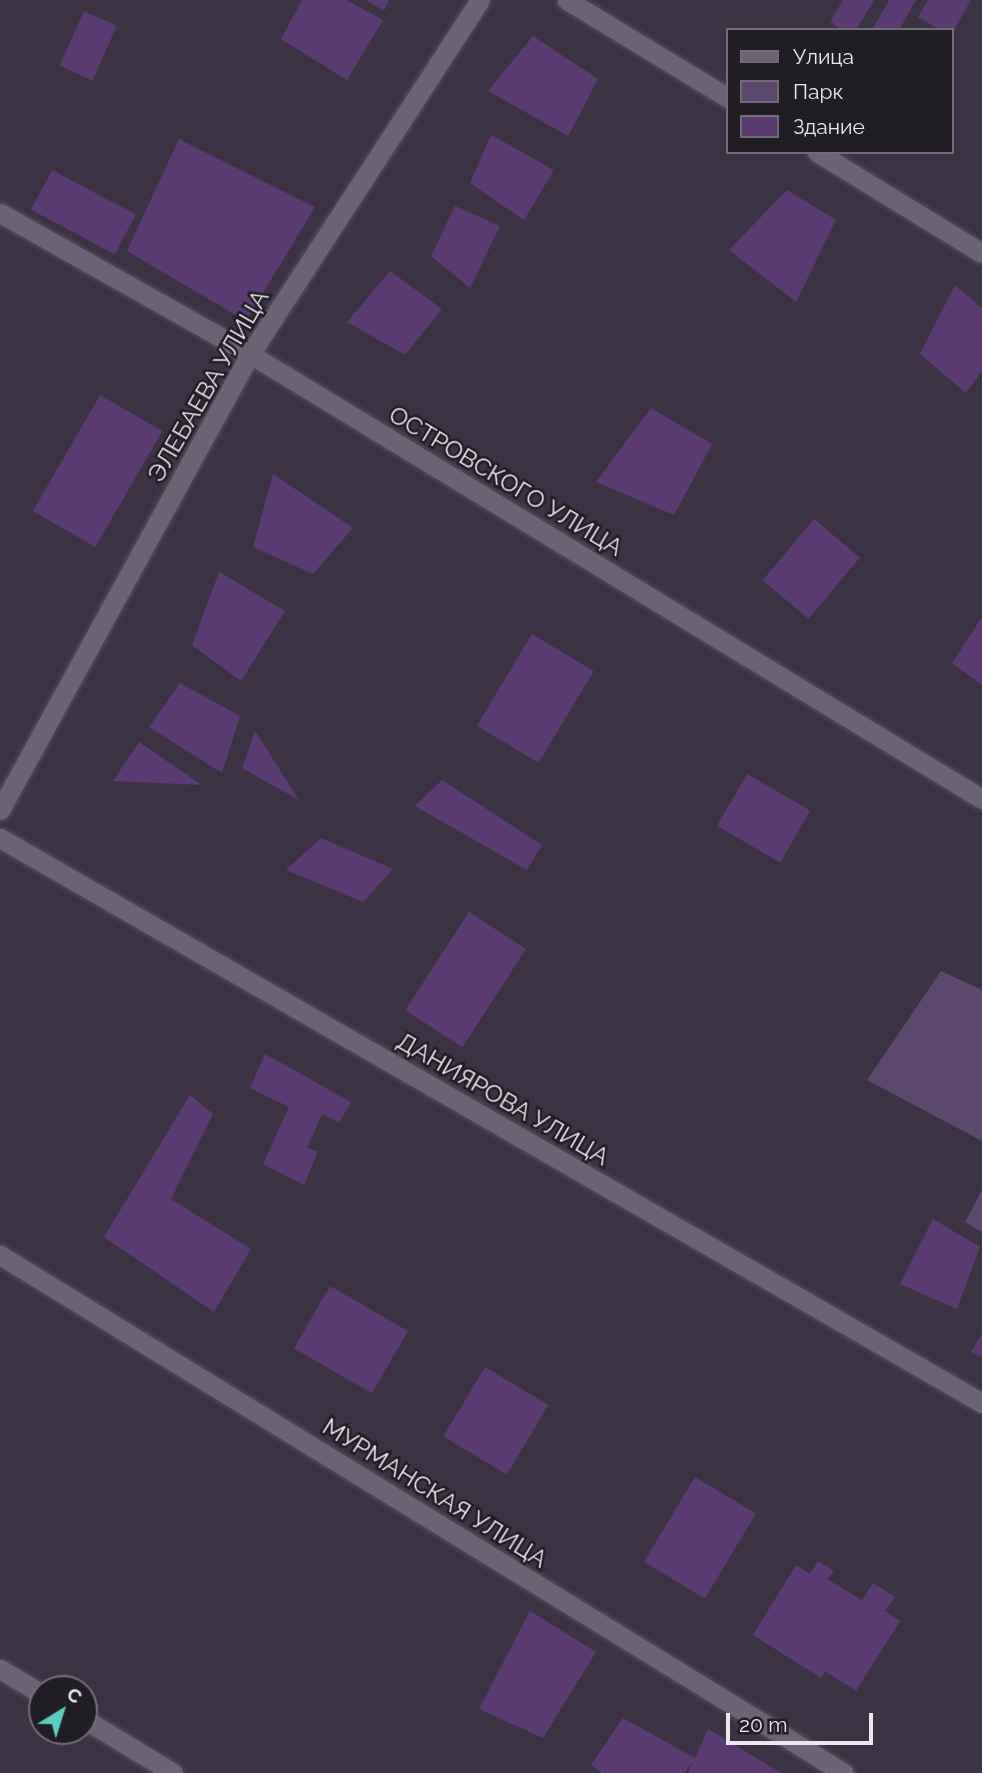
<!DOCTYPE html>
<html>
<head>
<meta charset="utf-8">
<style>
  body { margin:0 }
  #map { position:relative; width:982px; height:1773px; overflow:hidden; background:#3b3343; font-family:Raleway,sans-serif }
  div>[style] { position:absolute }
  .green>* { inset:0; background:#5b486c }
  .building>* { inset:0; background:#593b72; transform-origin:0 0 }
  .roads { filter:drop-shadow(0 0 2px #56505d) drop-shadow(0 0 2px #56505d) }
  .minor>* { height:19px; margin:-9.5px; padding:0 9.5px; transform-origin:9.5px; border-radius:9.5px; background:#6c6375 }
  .secondary>* { height:19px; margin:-9.5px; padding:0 9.5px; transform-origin:9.5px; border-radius:9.5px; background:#6c6375 }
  span { translate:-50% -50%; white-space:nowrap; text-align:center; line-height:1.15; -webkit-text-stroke:5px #201d24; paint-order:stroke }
  .street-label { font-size:24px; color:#ebe6f0 }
  .legend { position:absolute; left:726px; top:28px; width:228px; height:126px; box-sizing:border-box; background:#201d24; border:2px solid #716d76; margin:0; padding:9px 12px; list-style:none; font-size:21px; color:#ebe6f0 }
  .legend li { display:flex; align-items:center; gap:14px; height:35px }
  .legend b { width:35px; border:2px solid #716d76 }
  .north { position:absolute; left:28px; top:1675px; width:70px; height:70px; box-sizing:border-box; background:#201d24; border:2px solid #716d76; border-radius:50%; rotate:38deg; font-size:19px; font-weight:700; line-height:28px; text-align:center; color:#ebe6f0 }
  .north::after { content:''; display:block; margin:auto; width:24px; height:32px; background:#5acebe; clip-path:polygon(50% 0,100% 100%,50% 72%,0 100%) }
  .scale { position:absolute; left:726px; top:1713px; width:147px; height:32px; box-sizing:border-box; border:4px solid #ebe6f0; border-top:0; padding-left:9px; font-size:21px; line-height:24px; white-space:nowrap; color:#ebe6f0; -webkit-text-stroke:5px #201d24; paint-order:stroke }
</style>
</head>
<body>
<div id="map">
  <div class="green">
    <i style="clip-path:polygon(941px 971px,982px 990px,982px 1141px,867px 1080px)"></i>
    <i style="clip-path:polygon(982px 1190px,982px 1232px,965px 1222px)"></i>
  </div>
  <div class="building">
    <i style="clip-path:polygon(302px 0,346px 0,383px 20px,347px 80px,281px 39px)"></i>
    <i style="clip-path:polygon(366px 0,389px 0,384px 11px)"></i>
    <i style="clip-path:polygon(843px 0,874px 0,856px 30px,843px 30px,830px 22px)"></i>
    <i style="clip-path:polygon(889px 0,916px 0,899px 30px,872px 30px)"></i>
    <i style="clip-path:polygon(928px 0,971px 0,952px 33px,952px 30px,940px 30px,918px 17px)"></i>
    <i style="left:84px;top:11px;width:36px;height:60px;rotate:24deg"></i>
    <i style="clip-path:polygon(533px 36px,598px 79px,568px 136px,488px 91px)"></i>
    <i style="clip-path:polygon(491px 135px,554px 170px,524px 220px,470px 183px)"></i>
    <i style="clip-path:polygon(179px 139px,315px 207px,246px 321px,127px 251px)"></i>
    <i style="left:52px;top:170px;width:95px;height:45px;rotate:28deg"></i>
    <i style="clip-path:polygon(787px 190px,836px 220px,796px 302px,729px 250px)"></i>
    <i style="clip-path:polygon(455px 206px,500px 226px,470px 288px,431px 256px)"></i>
    <i style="clip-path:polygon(390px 271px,442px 309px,405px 355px,347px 322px)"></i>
    <i style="clip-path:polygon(955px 285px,982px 308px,982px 371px,966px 393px,920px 354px)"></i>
    <i style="left:100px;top:395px;width:72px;height:134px;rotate:30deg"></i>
    <i style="clip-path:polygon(651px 408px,712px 444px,674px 515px,596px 482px)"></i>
    <i style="clip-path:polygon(273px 474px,353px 528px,313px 574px,253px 547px)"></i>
    <i style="left:814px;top:519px;width:60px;height:80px;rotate:40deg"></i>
    <i style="clip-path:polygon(219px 572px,285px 611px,241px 681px,192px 645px)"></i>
    <i style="clip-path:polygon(982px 617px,982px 685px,952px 663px)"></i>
    <i style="left:532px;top:634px;width:72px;height:107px;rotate:31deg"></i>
    <i style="clip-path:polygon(180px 683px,240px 716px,222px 773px,149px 727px)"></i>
    <i style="clip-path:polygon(255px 731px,299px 800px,242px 768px)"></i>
    <i style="clip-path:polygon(139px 742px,202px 785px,113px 781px)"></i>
    <i style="left:747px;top:774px;width:73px;height:60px;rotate:30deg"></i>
    <i style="clip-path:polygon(442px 780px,542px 845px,527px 870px,415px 806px)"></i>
    <i style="clip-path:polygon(321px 838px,393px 869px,363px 902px,286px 870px)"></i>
    <i style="left:469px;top:912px;width:68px;height:117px;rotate:33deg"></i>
    <i style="clip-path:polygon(265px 1054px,351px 1102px,339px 1123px,322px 1114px,307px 1148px,318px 1151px,304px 1185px,263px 1164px,289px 1107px,250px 1088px)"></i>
    <i style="clip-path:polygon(190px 1095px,213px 1114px,171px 1199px,251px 1249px,214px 1312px,104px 1237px)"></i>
    <i style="clip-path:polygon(933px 1219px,980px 1247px,957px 1309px,900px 1284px)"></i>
    <i style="left:330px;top:1286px;width:90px;height:72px;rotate:30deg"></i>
    <i style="clip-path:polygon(982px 1334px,982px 1358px,971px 1352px)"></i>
    <i style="left:485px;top:1367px;width:74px;height:81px;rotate:31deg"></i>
    <i style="left:695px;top:1477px;width:71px;height:99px;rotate:31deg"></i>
    <i style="clip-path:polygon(818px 1561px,834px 1571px,827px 1579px,862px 1600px,873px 1583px,895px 1597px,885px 1611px,900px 1621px,856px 1691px,825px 1671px,821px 1678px,753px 1635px,796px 1565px,810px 1574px)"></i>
    <i style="clip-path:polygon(530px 1611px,596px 1652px,543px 1738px,479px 1709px)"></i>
    <i style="clip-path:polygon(623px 1718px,695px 1758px,708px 1729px,781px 1773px,688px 1773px,693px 1762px,684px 1773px,602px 1773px,591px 1765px)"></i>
  </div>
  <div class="roads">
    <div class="minor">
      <i style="left:567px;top:0;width:188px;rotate:31.3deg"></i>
      <i style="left:817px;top:152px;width:193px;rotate:31.5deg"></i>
      <i style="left:0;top:213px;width:287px;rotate:29.4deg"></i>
      <i style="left:250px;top:354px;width:857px;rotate:31.3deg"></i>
      <i style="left:0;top:838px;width:1133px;rotate:29.91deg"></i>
      <i style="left:0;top:1255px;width:990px;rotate:31.54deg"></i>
      <i style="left:0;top:1669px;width:49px;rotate:30.8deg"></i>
      <i style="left:84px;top:1719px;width:104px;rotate:31.2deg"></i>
    </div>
    <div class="secondary">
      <i style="left:0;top:810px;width:520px;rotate:-61.27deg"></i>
      <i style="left:250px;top:354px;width:422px;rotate:-57deg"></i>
    </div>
  </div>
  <div class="street-label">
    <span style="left:208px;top:386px;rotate:-60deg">ЭЛЕБАЕВА УЛИЦА</span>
    <span style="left:506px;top:481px;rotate:31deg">ОСТРОВСКОГО УЛИЦА</span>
    <span style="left:503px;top:1099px;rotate:30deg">ДАНИЯРОВА УЛИЦА</span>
    <span style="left:435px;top:1493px;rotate:32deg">МУРМАНСКАЯ УЛИЦА</span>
  </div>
  <ul class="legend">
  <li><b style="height:9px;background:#6c6375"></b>Улица</li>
  <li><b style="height:19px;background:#5b486c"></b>Парк</li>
  <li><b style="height:19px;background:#593b72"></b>Здание</li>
  </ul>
  <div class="north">С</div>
  <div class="scale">20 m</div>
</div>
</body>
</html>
